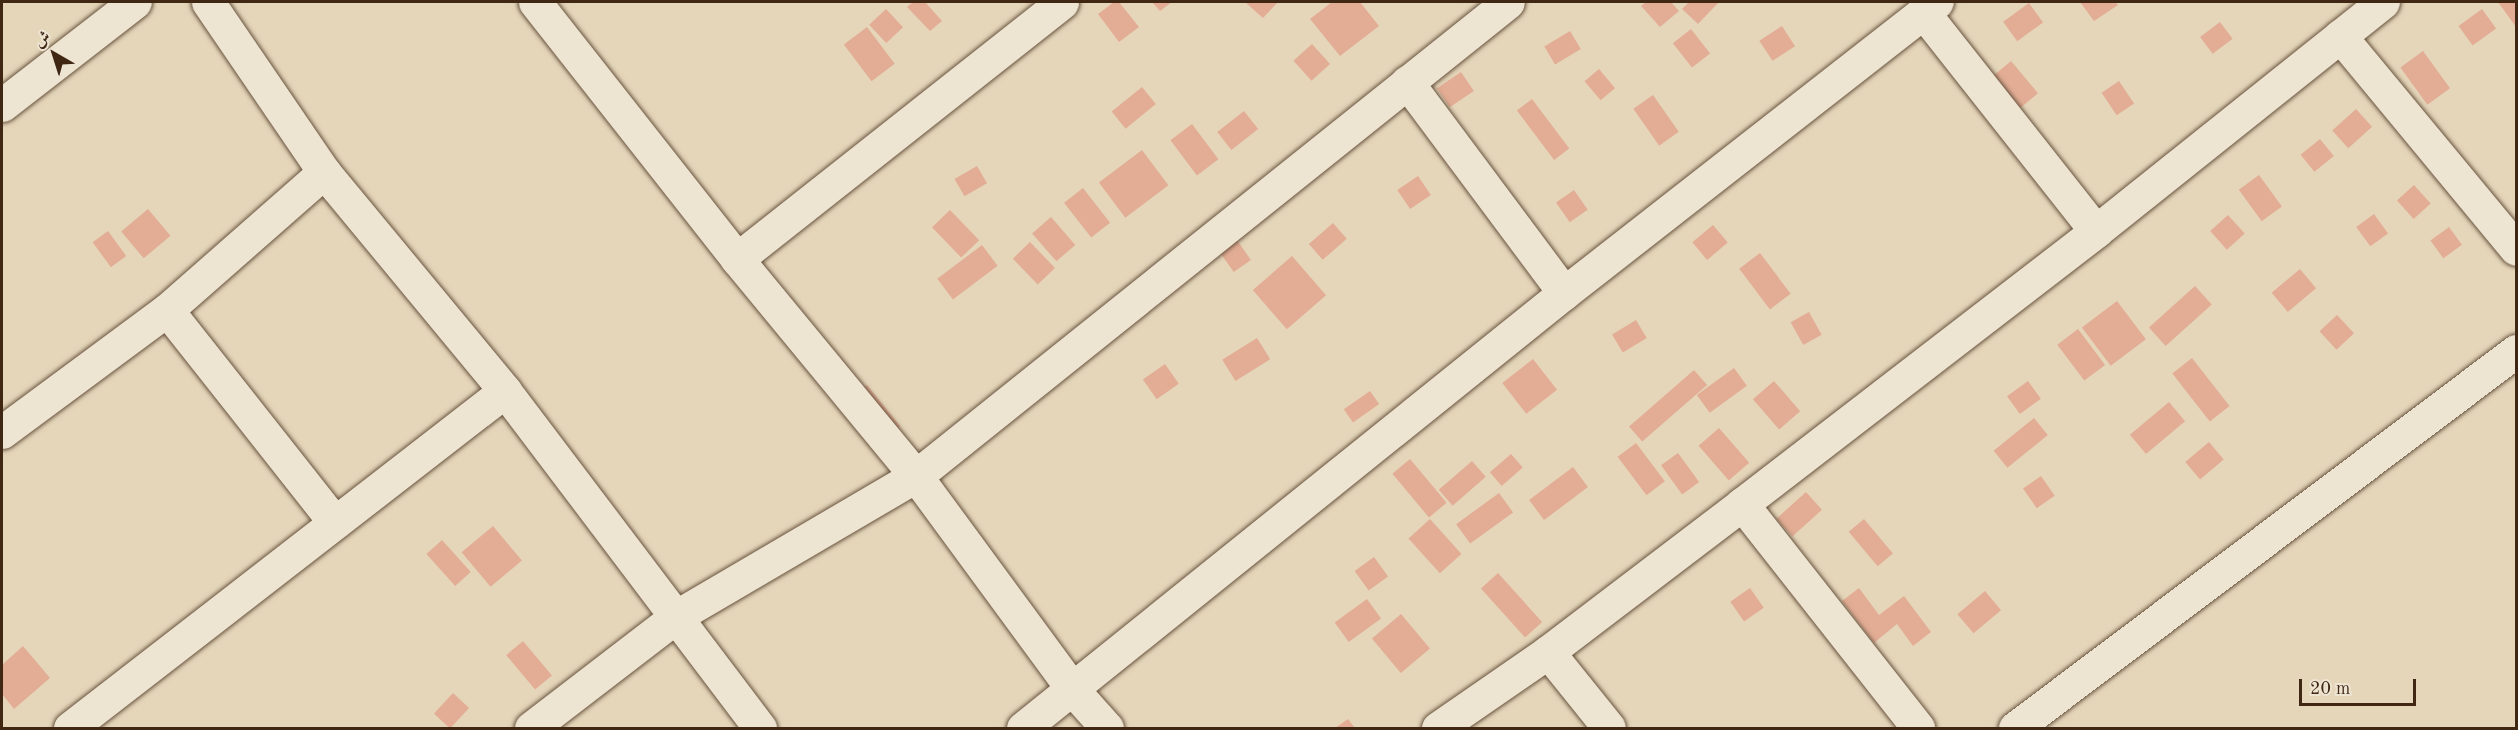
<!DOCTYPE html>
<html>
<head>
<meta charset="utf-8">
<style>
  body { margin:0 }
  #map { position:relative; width:2518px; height:730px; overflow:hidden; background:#e5d6ba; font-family:"Old Standard TT",Amiri,serif }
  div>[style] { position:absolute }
  .building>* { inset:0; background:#e3ad95; transform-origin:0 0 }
  .roads { filter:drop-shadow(0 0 2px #68533e) drop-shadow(0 0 2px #68533e) }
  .minor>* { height:33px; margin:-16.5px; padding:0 16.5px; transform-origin:16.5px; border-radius:16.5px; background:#eee4d2 }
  span { translate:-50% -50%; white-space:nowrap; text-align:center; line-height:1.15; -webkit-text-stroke:6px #eee4d2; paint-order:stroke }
  .frame { position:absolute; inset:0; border:3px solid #3f2714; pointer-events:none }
  .north { position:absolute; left:24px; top:24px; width:60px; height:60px; -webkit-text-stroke:4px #eee4d2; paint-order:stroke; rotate:321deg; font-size:16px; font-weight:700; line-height:24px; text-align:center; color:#3f2714 }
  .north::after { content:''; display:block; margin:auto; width:21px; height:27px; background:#3f2714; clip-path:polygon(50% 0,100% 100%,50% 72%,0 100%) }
  .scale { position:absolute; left:2299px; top:679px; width:117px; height:27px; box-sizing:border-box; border:3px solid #3f2714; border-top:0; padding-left:8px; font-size:18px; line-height:21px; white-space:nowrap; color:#3f2714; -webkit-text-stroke:4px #eee4d2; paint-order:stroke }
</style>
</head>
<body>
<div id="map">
  <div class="building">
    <i style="clip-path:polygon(913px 2px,925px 2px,942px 21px,930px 31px,907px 7px)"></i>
    <i style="clip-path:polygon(1114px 2px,1119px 2px,1139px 27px,1119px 42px,1098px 14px)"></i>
    <i style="clip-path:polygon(1152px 2px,1172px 2px,1160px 11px)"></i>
    <i style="clip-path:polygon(1245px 2px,1278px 2px,1263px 18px)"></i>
    <i style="clip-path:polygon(1332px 2px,1360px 2px,1379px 26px,1340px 56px,1310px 19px)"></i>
    <i style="clip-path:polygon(1646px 2px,1671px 2px,1679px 11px,1660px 27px,1641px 6px)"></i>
    <i style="clip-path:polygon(1689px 2px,1719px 2px,1698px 24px,1682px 9px)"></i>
    <i style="clip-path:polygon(2080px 2px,2115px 2px,2118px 5px,2094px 21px)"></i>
    <i style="clip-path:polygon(2498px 2px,2516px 2px,2516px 27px)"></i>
    <i style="left:2029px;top:3px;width:24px;height:32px;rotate:54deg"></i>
    <i style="left:886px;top:9px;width:25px;height:23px;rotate:47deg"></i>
    <i style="left:2482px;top:9px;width:24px;height:29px;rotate:54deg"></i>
    <i style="left:2220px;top:22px;width:21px;height:25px;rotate:53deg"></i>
    <i style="left:1782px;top:26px;width:24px;height:27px;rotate:57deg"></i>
    <i style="left:867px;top:27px;width:46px;height:29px;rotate:53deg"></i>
    <i style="left:1691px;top:29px;width:31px;height:23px;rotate:52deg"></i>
    <i style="left:1570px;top:31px;width:21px;height:30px;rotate:59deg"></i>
    <i style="left:1312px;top:44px;width:27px;height:25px;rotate:48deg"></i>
    <i style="left:2423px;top:51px;width:46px;height:28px;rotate:54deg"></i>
    <i style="left:2011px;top:61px;width:42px;height:23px;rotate:50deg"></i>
    <i style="left:1599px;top:69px;width:25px;height:19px;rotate:50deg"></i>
    <i style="left:1461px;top:72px;width:23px;height:29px;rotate:56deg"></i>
    <i style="left:2119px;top:81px;width:27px;height:21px;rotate:56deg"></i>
    <i style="left:1142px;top:87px;width:22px;height:39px;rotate:51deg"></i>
    <i style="left:1653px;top:95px;width:45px;height:24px;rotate:55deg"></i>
    <i style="left:1532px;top:99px;width:62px;height:19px;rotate:53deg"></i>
    <i style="left:2356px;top:109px;width:24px;height:32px;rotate:48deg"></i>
    <i style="left:1244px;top:111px;width:23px;height:34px;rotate:52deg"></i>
    <i style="left:1192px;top:124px;width:44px;height:27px;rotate:53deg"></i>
    <i style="left:2320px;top:139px;width:22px;height:25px;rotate:51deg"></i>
    <i style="left:1142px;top:150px;width:44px;height:54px;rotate:53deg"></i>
    <i style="left:977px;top:166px;width:20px;height:26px;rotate:60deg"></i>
    <i style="left:2259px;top:175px;width:39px;height:25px;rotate:54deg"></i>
    <i style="left:1418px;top:176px;width:23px;height:25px;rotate:56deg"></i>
    <i style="left:2414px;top:185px;width:25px;height:23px;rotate:48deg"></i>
    <i style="left:1083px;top:188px;width:44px;height:24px;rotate:52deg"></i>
    <i style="left:1574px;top:190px;width:24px;height:22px;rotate:55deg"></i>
    <i style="left:148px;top:209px;width:35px;height:35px;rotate:50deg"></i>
    <i style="left:950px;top:210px;width:42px;height:25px;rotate:46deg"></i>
    <i style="left:2374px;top:214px;width:24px;height:22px;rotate:54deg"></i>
    <i style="left:2228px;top:215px;width:25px;height:24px;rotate:48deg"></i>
    <i style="left:1051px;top:217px;width:37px;height:25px;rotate:49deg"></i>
    <i style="left:1333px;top:223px;width:21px;height:32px;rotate:49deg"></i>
    <i style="left:1713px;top:225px;width:23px;height:27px;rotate:50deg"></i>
    <i style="left:2449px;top:227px;width:22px;height:23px;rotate:54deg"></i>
    <i style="left:108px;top:231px;width:31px;height:19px;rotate:54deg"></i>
    <i style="left:1232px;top:233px;width:33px;height:21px;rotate:55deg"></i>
    <i style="left:1030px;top:242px;width:36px;height:24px;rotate:46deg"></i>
    <i style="left:982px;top:245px;width:26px;height:56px;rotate:53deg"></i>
    <i style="left:1760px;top:253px;width:51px;height:26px;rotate:53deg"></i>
    <i style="left:1292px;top:256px;width:52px;height:52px;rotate:49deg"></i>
    <i style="left:2300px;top:269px;width:25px;height:37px;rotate:50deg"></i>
    <i style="left:2195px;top:286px;width:25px;height:62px;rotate:48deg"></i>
    <i style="left:2117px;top:301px;width:48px;height:44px;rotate:53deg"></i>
    <i style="left:1809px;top:312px;width:26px;height:21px;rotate:61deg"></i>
    <i style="left:2337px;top:315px;width:25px;height:24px;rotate:47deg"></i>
    <i style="left:1636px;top:320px;width:21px;height:28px;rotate:59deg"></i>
    <i style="left:2078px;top:329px;width:45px;height:26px;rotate:53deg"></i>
    <i style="left:1257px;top:338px;width:25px;height:41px;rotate:58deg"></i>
    <i style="left:2192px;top:358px;width:61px;height:25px;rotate:52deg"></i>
    <i style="left:1533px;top:359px;width:39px;height:39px;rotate:52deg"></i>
    <i style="left:1165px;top:364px;width:24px;height:27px;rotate:55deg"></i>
    <i style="left:1734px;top:368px;width:22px;height:46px;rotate:54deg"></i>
    <i style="left:1694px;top:370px;width:20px;height:86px;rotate:49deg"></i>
    <i style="left:1774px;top:381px;width:40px;height:28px;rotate:49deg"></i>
    <i style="left:2028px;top:381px;width:22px;height:26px;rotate:54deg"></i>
    <i style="left:867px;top:385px;width:53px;height:16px;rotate:51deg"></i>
    <i style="left:1370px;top:391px;width:16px;height:32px;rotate:55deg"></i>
    <i style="left:2169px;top:402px;width:25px;height:51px;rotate:50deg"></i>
    <i style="left:2034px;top:418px;width:22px;height:52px;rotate:51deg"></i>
    <i style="left:1719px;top:428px;width:46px;height:27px;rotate:49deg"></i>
    <i style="left:2209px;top:442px;width:23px;height:31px;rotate:50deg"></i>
    <i style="left:1636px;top:443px;width:48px;height:23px;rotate:53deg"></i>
    <i style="left:1678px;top:453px;width:36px;height:21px;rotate:54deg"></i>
    <i style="left:1511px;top:454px;width:18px;height:28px;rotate:49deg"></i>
    <i style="left:1410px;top:459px;width:57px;height:23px;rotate:50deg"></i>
    <i style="left:1472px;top:461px;width:21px;height:44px;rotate:49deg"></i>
    <i style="left:1573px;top:467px;width:25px;height:55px;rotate:53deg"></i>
    <i style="left:2041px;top:476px;width:24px;height:22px;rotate:55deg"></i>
    <i style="left:1806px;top:492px;width:24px;height:40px;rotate:48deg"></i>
    <i style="left:1499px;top:493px;width:24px;height:53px;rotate:54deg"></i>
    <i style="left:1430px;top:519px;width:47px;height:29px;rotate:48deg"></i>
    <i style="left:1864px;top:519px;width:45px;height:20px;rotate:50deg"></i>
    <i style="left:493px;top:526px;width:45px;height:41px;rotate:50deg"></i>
    <i style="left:442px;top:540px;width:43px;height:21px;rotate:48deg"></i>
    <i style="left:1374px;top:557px;width:24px;height:24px;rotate:54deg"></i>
    <i style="left:1498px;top:573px;width:66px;height:23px;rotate:48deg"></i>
    <i style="left:1750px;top:588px;width:24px;height:24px;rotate:55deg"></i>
    <i style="clip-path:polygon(1859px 588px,1879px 615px,1904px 596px,1931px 632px,1913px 646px,1897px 624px,1874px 643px,1842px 601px)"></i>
    <i style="left:1985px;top:591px;width:25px;height:36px;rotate:50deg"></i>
    <i style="left:1367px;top:599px;width:24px;height:40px;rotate:54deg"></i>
    <i style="left:1401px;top:614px;width:45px;height:38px;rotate:50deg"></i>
    <i style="left:523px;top:641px;width:45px;height:22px;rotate:50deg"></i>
    <i style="clip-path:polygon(23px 646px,50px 678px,14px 709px,2px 694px,2px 665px)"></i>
    <i style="left:453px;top:693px;width:22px;height:28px;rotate:43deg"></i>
    <i style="clip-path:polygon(1348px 719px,1355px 728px,1335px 728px)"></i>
  </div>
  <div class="roads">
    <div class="minor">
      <i style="left:208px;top:2px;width:206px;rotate:55.7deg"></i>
      <i style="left:324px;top:172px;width:284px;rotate:50.4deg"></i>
      <i style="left:505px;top:391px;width:423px;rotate:52.9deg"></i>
      <i style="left:535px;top:2px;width:327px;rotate:51.8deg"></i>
      <i style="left:737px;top:259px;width:281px;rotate:50.5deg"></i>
      <i style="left:916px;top:476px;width:265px;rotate:53.7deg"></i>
      <i style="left:1073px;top:690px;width:51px;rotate:48.2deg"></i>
      <i style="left:1923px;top:12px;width:279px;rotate:51.7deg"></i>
      <i style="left:2340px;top:36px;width:276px;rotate:50.4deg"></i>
      <i style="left:1407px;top:82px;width:263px;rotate:53.3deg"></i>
      <i style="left:2px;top:105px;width:168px;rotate:-37.8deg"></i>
      <i style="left:737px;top:259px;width:414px;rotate:-38.3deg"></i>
      <i style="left:167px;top:310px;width:271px;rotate:51.7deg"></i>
      <i style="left:2px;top:432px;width:205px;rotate:-36.5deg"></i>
      <i style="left:167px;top:310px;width:209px;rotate:-41.3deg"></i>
      <i style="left:1742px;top:504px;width:285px;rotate:51.8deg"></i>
      <i style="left:1548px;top:652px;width:97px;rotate:51.2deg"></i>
      <i style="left:70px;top:728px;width:550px;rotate:-37.77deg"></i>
      <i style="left:531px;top:728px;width:184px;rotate:-37.5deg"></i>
      <i style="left:677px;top:616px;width:277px;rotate:-30.4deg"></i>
      <i style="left:916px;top:476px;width:758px;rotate:-38.68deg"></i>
      <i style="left:1023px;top:728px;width:694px;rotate:-38.8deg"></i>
      <i style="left:1564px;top:293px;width:473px;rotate:-38deg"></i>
      <i style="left:1438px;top:728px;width:134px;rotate:-34.6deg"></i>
      <i style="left:1548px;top:652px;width:244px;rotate:-37.3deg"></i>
      <i style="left:1742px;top:504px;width:447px;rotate:-37.6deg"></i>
      <i style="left:2096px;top:231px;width:367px;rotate:-38.6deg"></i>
      <i style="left:2015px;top:728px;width:627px;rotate:-36.96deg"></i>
    </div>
  </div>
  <div class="frame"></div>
  <div class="north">ش</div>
  <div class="scale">20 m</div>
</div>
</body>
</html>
